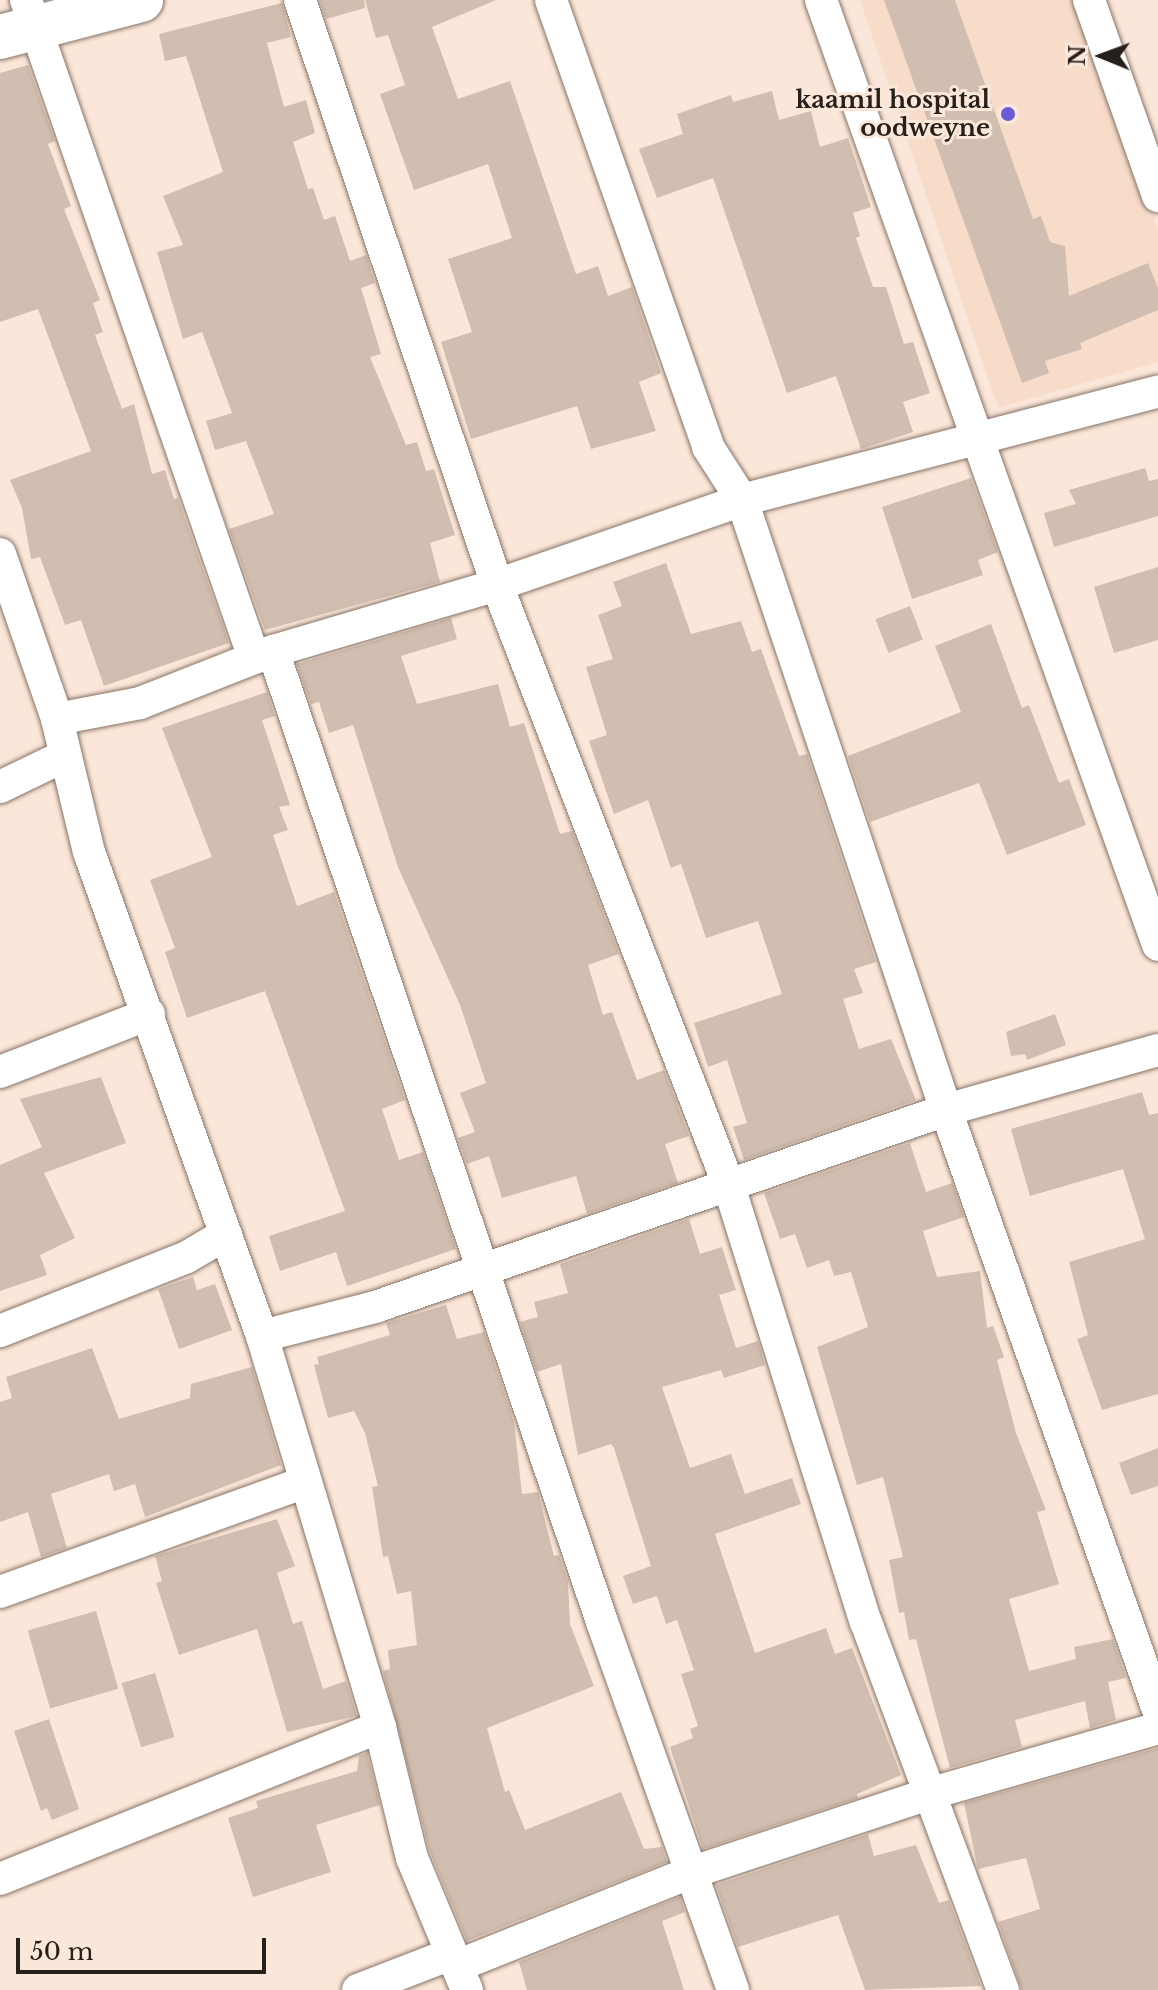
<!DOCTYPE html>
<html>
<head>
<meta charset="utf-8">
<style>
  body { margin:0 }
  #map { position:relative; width:1158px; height:1990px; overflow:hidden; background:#fbe7d9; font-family:"Libre Baskerville",serif }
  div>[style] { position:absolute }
  .built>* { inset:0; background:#f6dcc9 }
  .building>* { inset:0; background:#d1beb0; transform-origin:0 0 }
  .roads { filter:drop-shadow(0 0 2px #867467) drop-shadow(0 0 2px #867467) }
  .street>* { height:32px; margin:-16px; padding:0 16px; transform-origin:16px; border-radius:16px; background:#fff }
  .secondary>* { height:44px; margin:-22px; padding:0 22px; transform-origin:22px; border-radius:22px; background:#fff }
  .dots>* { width:22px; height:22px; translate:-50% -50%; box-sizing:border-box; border:4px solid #fbe7d9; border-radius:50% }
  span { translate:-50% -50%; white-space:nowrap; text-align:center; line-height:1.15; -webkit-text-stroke:6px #fbe7d9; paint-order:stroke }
  .poi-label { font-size:24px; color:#27201a; font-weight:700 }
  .right { translate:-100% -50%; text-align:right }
  .north { position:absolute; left:1062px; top:16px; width:80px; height:80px; -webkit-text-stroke:6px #fbe7d9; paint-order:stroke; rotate:271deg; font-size:22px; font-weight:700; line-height:32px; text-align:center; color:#27201a }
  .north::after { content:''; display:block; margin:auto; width:28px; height:36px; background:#27201a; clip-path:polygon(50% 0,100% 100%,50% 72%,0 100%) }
  .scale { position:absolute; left:16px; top:1938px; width:250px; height:36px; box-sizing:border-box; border:4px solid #27201a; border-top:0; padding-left:10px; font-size:24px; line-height:28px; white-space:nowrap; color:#27201a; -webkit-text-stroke:6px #fbe7d9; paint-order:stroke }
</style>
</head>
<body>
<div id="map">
  <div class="built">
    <i style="clip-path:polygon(860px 0,1077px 0,1158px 228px,1158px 362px,998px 408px)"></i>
  </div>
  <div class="building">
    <i style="clip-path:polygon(320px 0,364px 0,365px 8px,326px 19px)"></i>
    <i style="clip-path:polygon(365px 0,496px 0,432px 27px,458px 99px,510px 81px,576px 274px,598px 266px,608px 296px,632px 287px,661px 373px,639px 382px,656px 431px,591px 449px,577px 406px,471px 439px,441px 342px,472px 332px,448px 259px,512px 238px,488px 164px,414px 190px,380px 94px,405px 85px,388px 35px,376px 38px)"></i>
    <i style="clip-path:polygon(884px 0,955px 0,1033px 219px,1041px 216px,1050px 242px,1065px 246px,1069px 296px,1148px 263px,1158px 288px,1158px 310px,1080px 343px,1082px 349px,1045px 361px,1049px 373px,1022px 383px)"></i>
    <i style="clip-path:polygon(282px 3px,291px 37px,267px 43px,284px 107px,306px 100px,315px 133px,293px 142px,308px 189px,313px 188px,324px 220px,335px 216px,350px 261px,366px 255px,375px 283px,361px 288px,381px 354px,370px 357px,406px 445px,417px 442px,426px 471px,434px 469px,455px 535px,430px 543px,440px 582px,265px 630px,229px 529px,274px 514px,246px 441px,215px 450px,206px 421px,232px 413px,202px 332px,183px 339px,157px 252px,183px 245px,163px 196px,223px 172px,186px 56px,165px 61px,159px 34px)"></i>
    <i style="clip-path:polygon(28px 65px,55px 141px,48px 144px,71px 206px,64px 209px,100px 300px,93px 303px,103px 332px,95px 335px,122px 409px,134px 404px,152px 474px,165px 470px,174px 499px,178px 498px,229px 643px,104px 686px,81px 620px,65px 625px,40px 557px,31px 559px,22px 508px,10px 480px,91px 451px,38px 309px,0 322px,0 73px)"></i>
    <i style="clip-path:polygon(772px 91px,779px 120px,811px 111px,820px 147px,848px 138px,871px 207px,853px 213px,860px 236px,856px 238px,873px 287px,886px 287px,904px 344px,913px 342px,930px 393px,903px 402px,913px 432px,861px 449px,836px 376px,787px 393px,713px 178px,657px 198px,639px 149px,683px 134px,677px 114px,731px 95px,733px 102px)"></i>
    <i style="clip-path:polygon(1145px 468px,1149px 481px,1158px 479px,1158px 516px,1054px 547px,1044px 513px,1076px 504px,1069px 490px)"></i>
    <i style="clip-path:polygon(971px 478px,998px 552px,978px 560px,983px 575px,912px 599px,882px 507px)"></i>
    <i style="clip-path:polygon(666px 563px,691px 634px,741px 621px,752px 652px,761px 649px,799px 756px,807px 754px,876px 962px,854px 969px,863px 993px,843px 999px,859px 1049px,891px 1039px,916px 1100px,744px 1160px,733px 1127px,747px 1123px,727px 1060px,708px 1067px,694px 1023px,782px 994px,758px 921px,706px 938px,681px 864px,671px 868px,648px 800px,614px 814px,589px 741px,607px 735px,586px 667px,613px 659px,598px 615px,622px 606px,613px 582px)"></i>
    <i style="clip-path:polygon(1158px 567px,1158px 640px,1114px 653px,1094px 587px)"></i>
    <i style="left:910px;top:606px;width:36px;height:37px;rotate:69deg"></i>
    <i style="clip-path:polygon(451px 618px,457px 639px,401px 656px,417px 704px,498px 684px,510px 727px,524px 723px,560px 834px,572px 831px,619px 954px,588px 965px,603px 1015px,612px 1012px,637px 1080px,664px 1070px,689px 1136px,665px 1144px,678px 1183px,587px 1214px,576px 1176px,502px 1198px,489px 1156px,467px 1164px,458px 1138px,475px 1132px,460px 1093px,486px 1083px,460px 1005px,398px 867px,353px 725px,329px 733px,319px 702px,311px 704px,297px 664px)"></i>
    <i style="clip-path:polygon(991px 624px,1022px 708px,1029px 705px,1059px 783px,1069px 779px,1086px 825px,1007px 855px,979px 783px,870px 822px,848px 756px,961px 712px,935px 646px)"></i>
    <i style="clip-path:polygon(267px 692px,275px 716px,262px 720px,290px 805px,279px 807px,288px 830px,273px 835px,297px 906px,334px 892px,405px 1100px,382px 1109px,399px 1160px,423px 1152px,456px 1249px,347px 1286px,336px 1252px,280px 1271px,269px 1236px,345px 1211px,265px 991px,187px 1018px,165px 952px,175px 948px,150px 880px,212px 857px,162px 728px)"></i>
    <i style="clip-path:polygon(1055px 1014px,1066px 1045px,1027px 1060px,1025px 1054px,1011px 1056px,1006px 1032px)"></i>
    <i style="clip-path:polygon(101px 1077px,126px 1143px,44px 1173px,75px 1238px,40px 1255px,47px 1275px,0 1291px,0 1165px,42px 1147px,20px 1099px)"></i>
    <i style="clip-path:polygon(1142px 1092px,1149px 1115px,1158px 1113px,1158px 1394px,1102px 1410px,1077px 1339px,1088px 1335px,1069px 1262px,1145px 1239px,1123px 1169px,1030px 1196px,1011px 1129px)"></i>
    <i style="clip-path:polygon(910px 1143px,926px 1192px,952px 1183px,964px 1217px,923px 1231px,937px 1277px,980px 1271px,987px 1328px,993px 1326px,1004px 1357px,997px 1360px,1016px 1433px,1046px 1510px,1037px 1512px,1059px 1584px,1009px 1599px,1029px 1671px,1076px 1659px,1074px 1647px,1113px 1639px,1126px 1678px,1108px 1682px,1116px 1720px,1090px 1728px,1085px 1701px,1015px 1720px,1022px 1747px,950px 1768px,916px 1639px,909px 1640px,904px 1612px,899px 1613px,889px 1560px,903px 1557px,883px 1477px,857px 1485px,817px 1347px,868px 1327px,851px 1272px,834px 1276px,829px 1260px,807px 1268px,795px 1234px,780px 1239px,764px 1193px)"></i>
    <i style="clip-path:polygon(689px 1219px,700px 1254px,722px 1247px,736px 1290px,719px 1295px,736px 1348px,758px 1341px,765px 1365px,724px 1378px,721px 1370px,662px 1387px,690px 1468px,731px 1454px,745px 1494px,792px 1478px,801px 1504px,715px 1534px,755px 1653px,826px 1628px,835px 1654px,852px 1648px,901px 1775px,857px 1794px,858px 1798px,703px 1849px,670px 1747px,693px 1738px,690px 1729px,698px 1726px,681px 1674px,694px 1670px,677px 1620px,666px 1624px,657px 1596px,633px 1604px,623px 1576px,651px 1566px,614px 1448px,611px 1444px,578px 1455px,561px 1364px,537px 1372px,520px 1322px,538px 1317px,534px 1302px,568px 1293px,560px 1264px)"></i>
    <i style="clip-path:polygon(193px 1277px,197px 1290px,215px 1284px,232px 1330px,179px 1349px,158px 1289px)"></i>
    <i style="clip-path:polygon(446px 1305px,457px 1339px,484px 1332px,514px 1422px,522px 1494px,538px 1492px,554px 1556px,559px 1555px,568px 1582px,570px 1624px,594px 1686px,487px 1728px,505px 1792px,509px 1790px,525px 1830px,621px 1792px,644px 1849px,662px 1847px,667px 1862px,467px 1941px,430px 1852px,383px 1671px,390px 1669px,388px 1650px,417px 1645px,411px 1591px,397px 1594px,388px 1556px,383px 1557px,372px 1487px,378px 1486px,365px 1433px,354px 1411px,328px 1418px,314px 1365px,319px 1364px,317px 1357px,390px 1335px,386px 1323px)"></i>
    <i style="clip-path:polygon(92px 1348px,119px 1419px,190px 1398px,191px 1384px,252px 1367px,281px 1465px,145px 1517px,135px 1484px,114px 1491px,109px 1474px,51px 1494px,67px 1548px,41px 1557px,28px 1512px,0 1522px,0 1402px,12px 1398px,6px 1377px)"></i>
    <i style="clip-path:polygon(1158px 1448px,1158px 1486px,1131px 1495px,1119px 1463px)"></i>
    <i style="clip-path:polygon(277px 1519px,295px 1566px,277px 1573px,293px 1624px,302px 1621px,323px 1689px,346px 1681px,357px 1716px,287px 1732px,257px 1629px,179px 1655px,156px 1583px,162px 1581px,155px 1556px)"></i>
    <i style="left:96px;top:1611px;width:81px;height:71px;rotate:74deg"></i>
    <i style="left:155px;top:1673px;width:67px;height:35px;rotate:73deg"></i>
    <i style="clip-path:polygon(49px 1719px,79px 1809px,52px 1820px,47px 1808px,41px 1811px,14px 1731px)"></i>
    <i style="clip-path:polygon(1158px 1748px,1158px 1990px,1022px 1990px,998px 1922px,1040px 1909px,1026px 1858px,978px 1869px,964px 1803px)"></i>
    <i style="clip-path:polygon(367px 1753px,380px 1805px,316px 1825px,331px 1872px,253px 1897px,228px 1818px,258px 1808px,256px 1801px,357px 1771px,359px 1756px)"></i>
    <i style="clip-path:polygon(868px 1834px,874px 1856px,916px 1845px,939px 1903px,949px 1900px,981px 1986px,865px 1990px,838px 1915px,738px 1947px,716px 1885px)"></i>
    <i style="clip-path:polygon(680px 1897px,685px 1912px,662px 1921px,684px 1990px,527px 1990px,519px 1962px)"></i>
  </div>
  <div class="roads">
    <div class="street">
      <i style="left:26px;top:0;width:696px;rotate:70.89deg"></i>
      <i style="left:254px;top:658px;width:20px;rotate:-20deg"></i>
      <i style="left:273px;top:651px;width:1025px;rotate:71.28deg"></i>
      <i style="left:602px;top:1622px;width:391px;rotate:70.4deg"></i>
      <i style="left:300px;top:0;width:617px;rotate:71.39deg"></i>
      <i style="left:497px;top:585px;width:644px;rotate:68.89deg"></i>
      <i style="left:729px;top:1186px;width:457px;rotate:72.6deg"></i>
      <i style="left:866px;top:1622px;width:393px;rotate:69.6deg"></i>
      <i style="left:551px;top:0;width:474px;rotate:70.6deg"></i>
      <i style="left:708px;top:447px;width:63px;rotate:57.3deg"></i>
      <i style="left:742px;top:500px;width:643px;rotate:71.51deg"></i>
      <i style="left:946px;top:1110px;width:636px;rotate:70.54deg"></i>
      <i style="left:821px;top:0;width:1003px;rotate:70.37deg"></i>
      <i style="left:1089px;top:0;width:208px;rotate:70.6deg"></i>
      <i style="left:0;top:554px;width:175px;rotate:70.9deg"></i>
      <i style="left:57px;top:719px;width:137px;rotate:76.5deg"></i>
      <i style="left:89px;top:852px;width:514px;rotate:70.33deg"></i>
      <i style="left:262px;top:1336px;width:408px;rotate:73.2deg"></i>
      <i style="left:380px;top:1727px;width:135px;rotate:76.3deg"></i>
      <i style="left:412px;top:1858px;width:143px;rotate:67.4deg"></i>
      <i style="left:273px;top:651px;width:234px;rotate:-16.4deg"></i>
      <i style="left:497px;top:585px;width:259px;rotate:-19.1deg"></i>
      <i style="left:742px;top:500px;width:430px;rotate:-14.6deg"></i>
      <i style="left:57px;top:719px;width:85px;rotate:-10.9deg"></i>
      <i style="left:140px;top:703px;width:123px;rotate:-21.5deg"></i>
      <i style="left:0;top:787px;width:71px;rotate:-25.8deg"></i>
      <i style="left:0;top:1072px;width:160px;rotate:-21.3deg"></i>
      <i style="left:0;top:1331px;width:201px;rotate:-21.6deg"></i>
      <i style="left:187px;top:1257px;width:45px;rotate:-30.5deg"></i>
      <i style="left:262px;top:1336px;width:117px;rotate:-14.4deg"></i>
      <i style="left:375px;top:1307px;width:604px;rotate:-19.03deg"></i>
      <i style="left:946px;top:1110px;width:220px;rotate:-15.8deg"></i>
      <i style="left:0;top:1592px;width:322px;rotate:-19.8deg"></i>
      <i style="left:0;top:1879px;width:409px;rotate:-21.8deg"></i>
      <i style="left:457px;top:1966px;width:251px;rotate:-21.8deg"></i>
      <i style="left:690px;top:1873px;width:255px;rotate:-18.3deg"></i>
      <i style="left:932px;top:1793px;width:235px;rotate:-16deg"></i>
      <i style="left:358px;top:1990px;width:100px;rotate:-21.2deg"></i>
    </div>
    <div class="secondary">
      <i style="left:0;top:37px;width:146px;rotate:-14.7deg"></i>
    </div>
  </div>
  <div class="dots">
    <i style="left:1008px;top:114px;background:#695cd5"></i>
  </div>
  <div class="poi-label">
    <span class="right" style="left:990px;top:114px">kaamil hospital<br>oodweyne</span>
  </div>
  <div class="north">N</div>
  <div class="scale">50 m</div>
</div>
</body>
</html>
